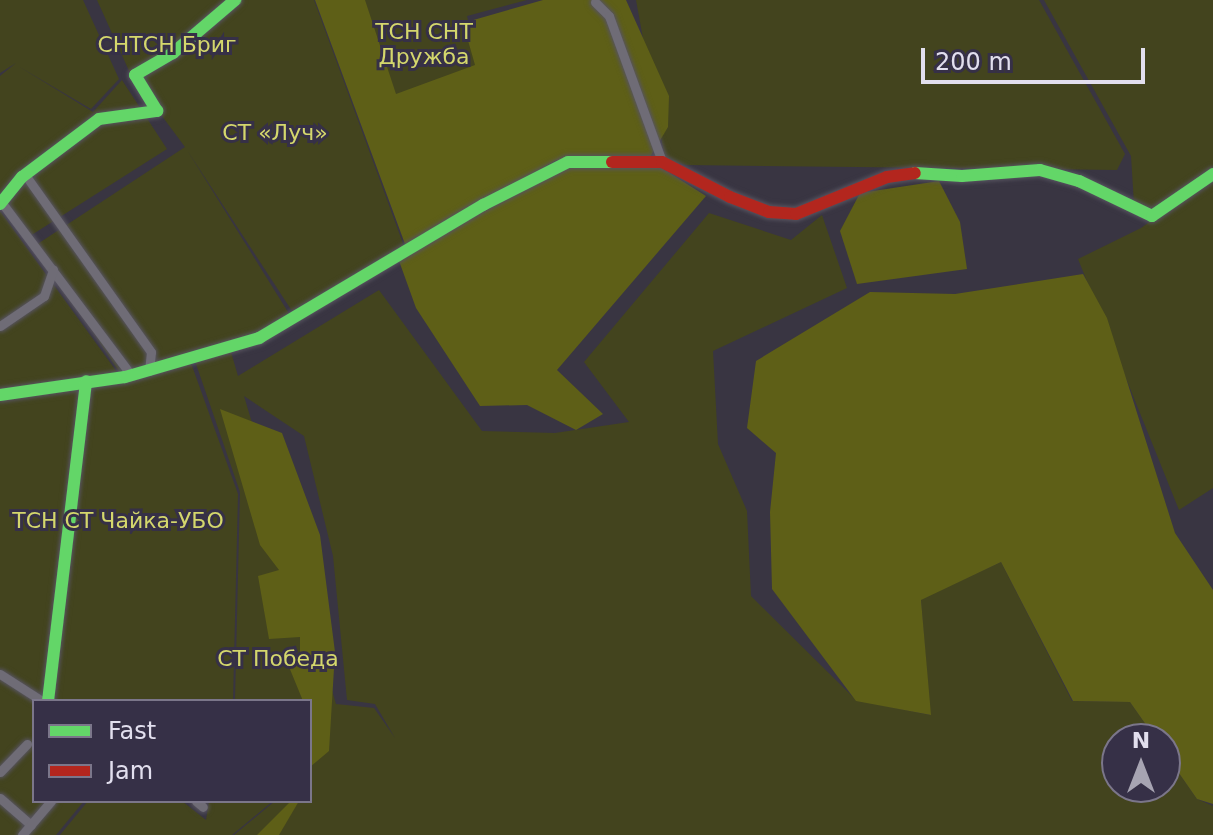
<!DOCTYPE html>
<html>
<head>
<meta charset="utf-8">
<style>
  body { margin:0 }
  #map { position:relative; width:1213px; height:835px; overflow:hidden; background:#393542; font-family:"DejaVu Sans",sans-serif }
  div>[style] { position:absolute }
  .green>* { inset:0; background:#43441e }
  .forest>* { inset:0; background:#5e5f17 }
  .roads { filter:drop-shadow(0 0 2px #575460) drop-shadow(0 0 2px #575460) }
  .street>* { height:9px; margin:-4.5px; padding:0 4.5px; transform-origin:4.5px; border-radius:4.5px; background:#6f6c76 }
  .fast>* { height:12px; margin:-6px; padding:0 6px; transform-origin:6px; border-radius:6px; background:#63d668 }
  .jam>* { height:12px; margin:-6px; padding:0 6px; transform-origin:6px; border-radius:6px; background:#b3261e }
  span { translate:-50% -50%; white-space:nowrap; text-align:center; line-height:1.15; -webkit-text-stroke:6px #363047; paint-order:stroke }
  .park-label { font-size:22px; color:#d4d76c }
  .legend { position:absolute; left:32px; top:699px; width:280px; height:104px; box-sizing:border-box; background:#363047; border:2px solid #7b768a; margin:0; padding:10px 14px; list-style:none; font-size:24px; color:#e2dfee }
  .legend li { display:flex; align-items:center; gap:16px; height:40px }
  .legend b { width:40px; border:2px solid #7b768a }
  .north { position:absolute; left:1101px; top:723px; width:80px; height:80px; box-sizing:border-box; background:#363047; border:2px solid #7b768a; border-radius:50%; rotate:0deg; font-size:22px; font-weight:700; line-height:32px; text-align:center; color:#e2dfee }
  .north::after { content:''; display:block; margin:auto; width:28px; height:36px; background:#a7a4b2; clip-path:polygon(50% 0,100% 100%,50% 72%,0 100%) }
  .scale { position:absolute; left:921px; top:48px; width:224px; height:36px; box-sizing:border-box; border:4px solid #e2dfee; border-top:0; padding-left:10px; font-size:24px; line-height:28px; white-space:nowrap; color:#e2dfee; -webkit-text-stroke:6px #363047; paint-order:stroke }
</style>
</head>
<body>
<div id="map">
  <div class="green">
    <i style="clip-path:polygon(0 0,83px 0,119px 79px,91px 109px,18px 66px,93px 112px,122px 80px,167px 149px,30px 236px,0 193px,0 76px,16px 63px,0 73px)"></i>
    <i style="clip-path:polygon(evenodd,97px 0,314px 0,405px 249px,292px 311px,187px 150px,293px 320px,231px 352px,238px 376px,379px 290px,482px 431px,555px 433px,629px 422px,584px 362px,709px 213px,791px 240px,822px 215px,847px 288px,713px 351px,718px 444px,747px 511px,751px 596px,856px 700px,930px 715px,921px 599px,1001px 562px,1072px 701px,1130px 702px,1156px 739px,1117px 739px,1117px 787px,1165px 787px,1165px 753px,1197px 799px,1213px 806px,1213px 835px,234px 835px,275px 801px,310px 801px,310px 701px,235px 701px,240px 492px,195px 361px,191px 363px,238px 494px,233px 701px,34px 701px,34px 801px,84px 801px,56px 835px,0 835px,0 401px,125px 381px,36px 245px,185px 147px,130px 73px,97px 0,244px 396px,304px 436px,333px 556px,347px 700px,375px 704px,395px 738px,374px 708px,336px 704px,244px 396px)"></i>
    <i style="clip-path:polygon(364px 0,527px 0,467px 16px,480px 67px,396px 99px)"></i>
    <i style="clip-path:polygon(636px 0,1039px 0,1125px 154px,1117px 170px,686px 165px,665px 159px)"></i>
    <i style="clip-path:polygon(1044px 0,1213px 0,1213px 168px,1151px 213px,1134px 204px,1131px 156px)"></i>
    <i style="clip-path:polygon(1213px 176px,1213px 488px,1179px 510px,1078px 259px,1141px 228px)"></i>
    <i style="clip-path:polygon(0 211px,117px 372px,0 393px)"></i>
    <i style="clip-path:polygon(88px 801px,182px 801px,206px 820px,209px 801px,273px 801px,232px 835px,60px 835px)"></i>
  </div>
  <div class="forest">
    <i style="clip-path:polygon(315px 0,365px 0,396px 94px,475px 65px,463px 23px,543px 0,626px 0,669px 96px,668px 127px,649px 159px,557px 160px,405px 244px)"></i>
    <i style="clip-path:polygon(657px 165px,706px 196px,557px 370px,603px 414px,576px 430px,527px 405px,480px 406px,416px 308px,398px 258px,564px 168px)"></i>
    <i style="clip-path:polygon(939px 181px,960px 222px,967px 269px,857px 284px,840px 231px,860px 193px)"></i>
    <i style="clip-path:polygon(1083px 274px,1107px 318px,1175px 533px,1213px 590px,1213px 804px,1197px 799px,1165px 753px,1165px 739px,1156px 739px,1130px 702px,1073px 701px,1001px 562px,921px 600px,931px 715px,856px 701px,772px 589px,770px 512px,776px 453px,747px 428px,756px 361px,870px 292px,955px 294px)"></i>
    <i style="clip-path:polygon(220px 409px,282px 433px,320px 535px,335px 652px,329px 751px,310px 767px,310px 701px,303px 701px,287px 662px,300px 658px,300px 637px,269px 639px,258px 576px,279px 570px,260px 545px)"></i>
    <i style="clip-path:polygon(291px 801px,299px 801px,279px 835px,257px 835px)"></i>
  </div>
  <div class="roads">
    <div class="street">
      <i style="left:595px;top:2px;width:20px;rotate:45deg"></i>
      <i style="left:609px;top:16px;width:155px;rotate:70deg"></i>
      <i style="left:26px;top:176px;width:216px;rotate:54.6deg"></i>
      <i style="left:151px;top:352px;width:19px;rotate:96deg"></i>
      <i style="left:2px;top:203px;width:215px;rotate:53.1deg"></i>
      <i style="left:0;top:326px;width:53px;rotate:-34.3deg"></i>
      <i style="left:44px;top:296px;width:28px;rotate:-71deg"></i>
      <i style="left:0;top:674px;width:50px;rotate:32.7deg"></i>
      <i style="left:0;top:772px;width:39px;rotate:-46deg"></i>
      <i style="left:0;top:798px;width:41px;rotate:41.1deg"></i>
      <i style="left:196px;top:801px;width:9px;rotate:41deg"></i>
      <i style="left:22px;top:835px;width:45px;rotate:-49.5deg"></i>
    </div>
    <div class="fast">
      <i style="left:915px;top:173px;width:47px;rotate:3.7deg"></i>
      <i style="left:962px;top:176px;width:78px;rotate:-4.4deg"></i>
      <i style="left:1040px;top:170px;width:41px;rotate:15.8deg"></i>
      <i style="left:1079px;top:181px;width:81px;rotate:25.6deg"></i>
      <i style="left:1152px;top:216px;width:74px;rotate:-34.5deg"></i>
      <i style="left:0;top:204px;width:35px;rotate:-51deg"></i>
      <i style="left:22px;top:177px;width:96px;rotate:-37deg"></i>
      <i style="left:99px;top:119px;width:59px;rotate:-7.9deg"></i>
      <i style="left:157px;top:111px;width:42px;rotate:-121.4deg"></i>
      <i style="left:135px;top:75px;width:44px;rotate:-30.1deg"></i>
      <i style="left:173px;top:53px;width:82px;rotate:-40.5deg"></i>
      <i style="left:0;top:395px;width:126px;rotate:-8.2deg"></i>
      <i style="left:125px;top:377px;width:140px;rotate:-16.2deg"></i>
      <i style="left:259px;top:338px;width:261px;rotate:-30.7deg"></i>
      <i style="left:483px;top:205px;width:95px;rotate:-26.8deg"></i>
      <i style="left:568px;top:162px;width:44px"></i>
      <i style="left:48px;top:701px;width:322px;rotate:-83.2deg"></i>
    </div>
    <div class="jam">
      <i style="left:612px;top:162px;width:50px"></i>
      <i style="left:662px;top:162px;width:76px;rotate:27.2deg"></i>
      <i style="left:730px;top:197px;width:42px;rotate:21deg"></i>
      <i style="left:769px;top:212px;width:27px;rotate:4deg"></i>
      <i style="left:796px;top:214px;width:98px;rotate:-22.1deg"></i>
      <i style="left:887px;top:177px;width:28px;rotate:-8deg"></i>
    </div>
  </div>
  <div class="park-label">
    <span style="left:424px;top:44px">ТСН СНТ<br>Дружба</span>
    <span style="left:167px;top:45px">СНТСН Бриг</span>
    <span style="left:275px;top:133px">СТ «Луч»</span>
    <span style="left:118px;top:521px">ТСН СТ Чайка-УБО</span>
    <span style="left:278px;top:659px">СТ Победа</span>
  </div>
  <ul class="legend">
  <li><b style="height:10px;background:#63d668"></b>Fast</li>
  <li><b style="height:10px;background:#b3261e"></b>Jam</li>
  </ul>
  <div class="north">N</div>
  <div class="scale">200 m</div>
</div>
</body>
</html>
